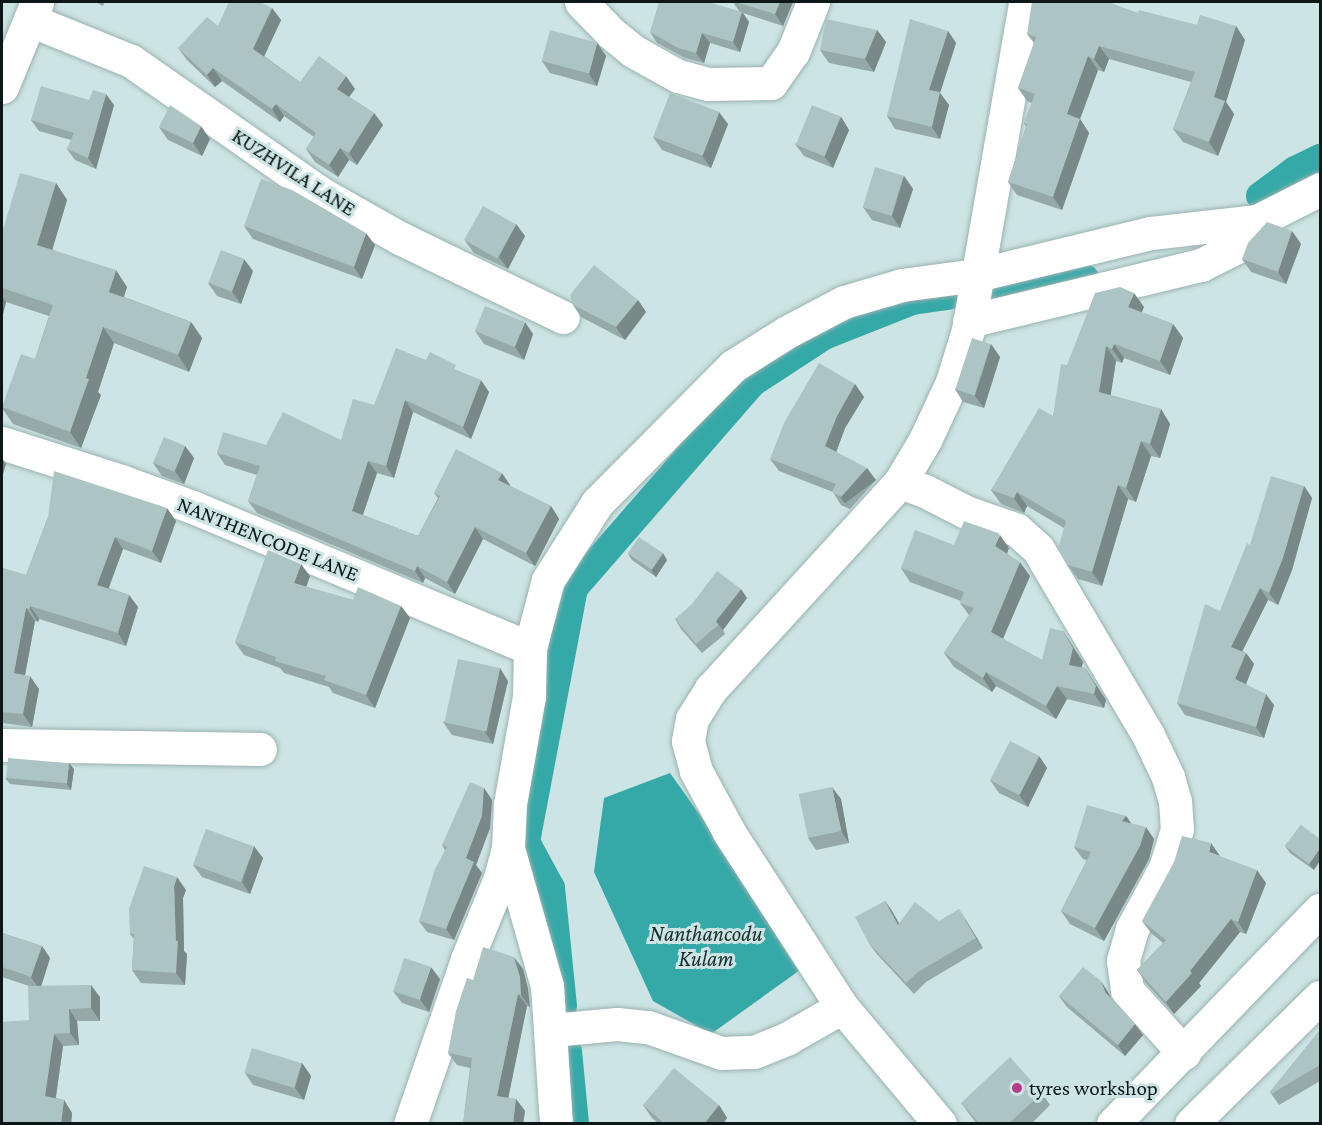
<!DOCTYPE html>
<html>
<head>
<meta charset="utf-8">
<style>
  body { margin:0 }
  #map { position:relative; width:1322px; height:1125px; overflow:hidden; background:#cce4e3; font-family:"Crimson Pro",serif }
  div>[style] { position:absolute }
  .water>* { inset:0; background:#35a9a8 }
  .canal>* { height:28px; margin:-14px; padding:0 14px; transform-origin:14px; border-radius:14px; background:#35a9a8 }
  .roads { filter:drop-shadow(0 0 2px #9ab2b1) drop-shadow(0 0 2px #9ab2b1) }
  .minor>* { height:33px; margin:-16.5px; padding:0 16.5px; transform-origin:16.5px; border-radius:16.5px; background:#fff }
  .major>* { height:33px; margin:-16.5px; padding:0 16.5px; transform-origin:16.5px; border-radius:16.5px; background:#fff }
  .wall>* { inset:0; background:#94a9a8 }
  .shaded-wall>* { inset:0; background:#788988; transform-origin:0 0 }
  .building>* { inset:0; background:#acc4c3; transform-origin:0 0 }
  .dots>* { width:16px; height:16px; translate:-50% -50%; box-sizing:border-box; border:3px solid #cce4e3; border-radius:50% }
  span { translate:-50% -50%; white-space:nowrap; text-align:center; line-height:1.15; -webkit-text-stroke:6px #cce4e3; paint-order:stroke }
  .street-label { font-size:21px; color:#0e1717 }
  .poi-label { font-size:21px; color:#0e1717 }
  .left { translate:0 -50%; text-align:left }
  .water-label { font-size:22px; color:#192e2d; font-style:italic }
  .frame { position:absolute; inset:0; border:3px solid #0e1717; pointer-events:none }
</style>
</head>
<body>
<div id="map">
  <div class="water">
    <i style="clip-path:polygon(670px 773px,807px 965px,711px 1034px,653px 1001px,594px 872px,604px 798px)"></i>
  </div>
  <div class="canal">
    <i style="left:1260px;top:196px;width:44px;rotate:-36.6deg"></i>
    <i style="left:1295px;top:170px;width:28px;rotate:-26deg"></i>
    <i style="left:996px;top:297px;width:91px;rotate:-12.1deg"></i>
    <i style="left:563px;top:1006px;width:119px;rotate:-95.8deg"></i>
    <i style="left:551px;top:888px;width:52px;rotate:-118.5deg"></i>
    <i style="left:526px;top:842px;width:258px;rotate:-79.3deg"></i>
    <i style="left:574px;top:588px;width:271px;rotate:-49deg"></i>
    <i style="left:752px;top:383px;width:86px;rotate:-33.1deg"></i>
    <i style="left:824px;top:336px;width:95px;rotate:-21.7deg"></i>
    <i style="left:912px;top:301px;width:36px;rotate:-8deg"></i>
    <i style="left:568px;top:1051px;width:73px;rotate:84.5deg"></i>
  </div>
  <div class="roads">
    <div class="minor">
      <i style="left:581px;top:2px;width:43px;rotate:45.9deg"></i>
      <i style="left:611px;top:33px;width:28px;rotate:39deg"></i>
      <i style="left:633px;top:51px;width:51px;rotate:29.1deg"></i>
      <i style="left:678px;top:76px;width:31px;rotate:15deg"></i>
      <i style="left:708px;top:84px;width:63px;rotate:-0.9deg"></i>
      <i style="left:771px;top:83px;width:38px;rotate:-55deg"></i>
      <i style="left:793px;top:52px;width:54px;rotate:-68.2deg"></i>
      <i style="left:30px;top:20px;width:109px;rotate:22.1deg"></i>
      <i style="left:131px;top:61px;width:231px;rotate:34.9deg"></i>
      <i style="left:320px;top:193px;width:92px;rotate:29.4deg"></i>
      <i style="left:400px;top:238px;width:181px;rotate:25.9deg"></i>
      <i style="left:969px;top:321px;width:239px;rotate:-13.6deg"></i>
      <i style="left:1201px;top:265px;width:40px;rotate:-26.6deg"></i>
      <i style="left:1237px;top:247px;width:19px;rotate:-39deg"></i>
      <i style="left:1252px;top:235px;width:24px;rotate:-52deg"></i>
      <i style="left:2px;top:443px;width:125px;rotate:17.7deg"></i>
      <i style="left:121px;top:481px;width:79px;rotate:20deg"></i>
      <i style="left:195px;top:508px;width:363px;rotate:22.7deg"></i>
      <i style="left:900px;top:482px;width:27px;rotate:20deg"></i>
      <i style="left:925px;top:491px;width:46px;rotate:27.1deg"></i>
      <i style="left:966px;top:512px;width:54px;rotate:19.4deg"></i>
      <i style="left:1017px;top:530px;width:28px;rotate:42deg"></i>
      <i style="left:1038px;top:549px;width:216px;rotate:59.4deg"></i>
      <i style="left:1148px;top:735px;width:47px;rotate:64.5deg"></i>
      <i style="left:1168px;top:777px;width:25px;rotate:74deg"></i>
      <i style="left:1175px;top:801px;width:28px;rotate:86deg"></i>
      <i style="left:1177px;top:829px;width:39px;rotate:107deg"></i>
      <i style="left:1166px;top:866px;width:72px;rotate:118.4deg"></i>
      <i style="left:1132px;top:929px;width:33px;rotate:106deg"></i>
      <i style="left:1123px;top:961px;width:29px;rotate:82deg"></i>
      <i style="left:1127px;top:990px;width:85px;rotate:47.9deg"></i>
      <i style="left:2px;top:745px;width:258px;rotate:0.9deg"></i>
      <i style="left:552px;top:1030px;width:65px;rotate:-5.3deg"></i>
      <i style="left:617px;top:1024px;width:31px;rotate:6deg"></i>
      <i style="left:648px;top:1027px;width:77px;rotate:19.6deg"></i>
      <i style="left:721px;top:1053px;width:33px;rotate:-2deg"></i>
      <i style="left:754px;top:1052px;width:37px;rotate:-22deg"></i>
      <i style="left:788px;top:1038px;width:62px;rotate:-29.9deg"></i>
      <i style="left:410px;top:1124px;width:175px;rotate:-70.9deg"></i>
      <i style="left:467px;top:959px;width:87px;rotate:-67.8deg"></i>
      <i style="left:500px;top:878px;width:31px;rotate:-75deg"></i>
      <i style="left:556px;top:1124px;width:138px;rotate:-93.7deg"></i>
      <i style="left:547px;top:986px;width:143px;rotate:-105.8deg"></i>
      <i style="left:508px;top:848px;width:44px;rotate:-87.4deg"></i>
      <i style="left:510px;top:804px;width:110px;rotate:-80deg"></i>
      <i style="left:529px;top:696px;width:48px;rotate:-88.8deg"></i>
      <i style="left:530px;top:648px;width:70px;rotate:-75.2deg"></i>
      <i style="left:548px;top:580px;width:91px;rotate:-57.5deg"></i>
      <i style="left:597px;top:503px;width:193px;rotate:-45.2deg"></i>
      <i style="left:733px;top:366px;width:64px;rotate:-32.2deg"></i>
      <i style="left:787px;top:332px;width:64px;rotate:-27.8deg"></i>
      <i style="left:844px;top:302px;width:60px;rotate:-16.3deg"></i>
      <i style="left:902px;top:285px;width:76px;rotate:-7.6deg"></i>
      <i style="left:977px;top:275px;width:179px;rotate:-13.6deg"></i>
      <i style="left:1151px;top:233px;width:107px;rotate:-6.5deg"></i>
      <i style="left:1257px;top:221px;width:71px;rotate:-26.9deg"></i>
      <i style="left:940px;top:1124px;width:153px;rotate:-129.9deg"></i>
      <i style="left:842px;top:1007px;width:208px;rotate:-122.9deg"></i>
      <i style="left:729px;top:832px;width:69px;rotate:-118.4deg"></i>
      <i style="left:696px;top:771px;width:31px;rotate:-105deg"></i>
      <i style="left:688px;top:741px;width:22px;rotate:-80deg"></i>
      <i style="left:692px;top:719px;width:36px;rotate:-58deg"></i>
      <i style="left:711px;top:689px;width:280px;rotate:-47.6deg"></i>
      <i style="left:900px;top:482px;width:49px;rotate:-59.2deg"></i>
      <i style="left:925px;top:440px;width:64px;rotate:-65deg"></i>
      <i style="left:952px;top:382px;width:54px;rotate:-72.9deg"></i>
      <i style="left:968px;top:330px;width:333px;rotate:-80.1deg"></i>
    </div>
    <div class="major">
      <i style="left:2px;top:87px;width:92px;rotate:-67.6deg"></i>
      <i style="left:1113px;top:1124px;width:298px;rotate:-46deg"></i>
      <i style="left:1191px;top:1124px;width:181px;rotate:-44.6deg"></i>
    </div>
  </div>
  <div class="wall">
    <i style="clip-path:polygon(95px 2px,105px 2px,103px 6px)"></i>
    <i style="clip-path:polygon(733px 2px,793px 2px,783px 26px,743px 13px,749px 22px,740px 52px,710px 43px,704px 63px,685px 58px,657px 43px,650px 32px,739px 11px)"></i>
    <i style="clip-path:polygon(272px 8px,281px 20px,264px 56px,300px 82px,355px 89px,349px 97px,374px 113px,383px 125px,357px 165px,349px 160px,338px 177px,315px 162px,306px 149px,314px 137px,284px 116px,280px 122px,222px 81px,215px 87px,187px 60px,178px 48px,218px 26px)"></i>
    <i style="clip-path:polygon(1138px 13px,1197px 25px,1236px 26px,1245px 40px,1226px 102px,1234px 114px,1218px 156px,1183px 142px,1173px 129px,1191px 82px,1109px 59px,1104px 72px,1098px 70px,1080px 119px,1089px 133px,1062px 210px,1017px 195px,1008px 182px,1026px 127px,1024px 123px,1032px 103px,1027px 101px,1018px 88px,1034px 43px,1027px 34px)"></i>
    <i style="clip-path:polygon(877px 30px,886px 42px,874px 72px,829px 63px,820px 50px)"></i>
    <i style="clip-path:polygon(948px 31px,956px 43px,940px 93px,949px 105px,940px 139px,895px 129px,887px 116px)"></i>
    <i style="clip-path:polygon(597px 43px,606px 56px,597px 86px,550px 73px,542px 61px)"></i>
    <i style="clip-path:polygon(89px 100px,114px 105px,96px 169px,75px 160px,67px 149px,71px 140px,39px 131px,31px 120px)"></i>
    <i style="clip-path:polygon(841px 117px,849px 130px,833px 168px,804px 156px,795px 144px)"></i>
    <i style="clip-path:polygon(728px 124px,711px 168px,662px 150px,653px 137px)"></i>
    <i style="clip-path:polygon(159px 127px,210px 139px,202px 156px,168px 140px)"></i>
    <i style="clip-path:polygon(904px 176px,913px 189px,900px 228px,872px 220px,863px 207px)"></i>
    <i style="clip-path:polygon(56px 183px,67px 200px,52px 249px,127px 287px,124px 297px,191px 322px,202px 338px,189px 372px,114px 343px,98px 392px,101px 395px,81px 448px,13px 424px,2px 408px,35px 359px,49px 316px,6px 302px,2px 318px,2px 233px)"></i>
    <i style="clip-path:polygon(516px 224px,525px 236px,508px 269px,474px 253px,465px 241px)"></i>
    <i style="clip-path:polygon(244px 226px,375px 245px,362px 279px,253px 239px)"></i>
    <i style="clip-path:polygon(1292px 231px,1301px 244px,1286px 284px,1251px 272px,1242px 259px)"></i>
    <i style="clip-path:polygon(253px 271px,241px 304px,217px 296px,208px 283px)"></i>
    <i style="clip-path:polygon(638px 300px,646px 312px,625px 340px,581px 317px,573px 305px)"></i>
    <i style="clip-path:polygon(1144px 307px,1141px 312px,1173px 324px,1183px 338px,1170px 375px,1124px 358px,1122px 363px,1116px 361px,1110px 395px,1161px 409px,1170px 424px,1160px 458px,1151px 456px,1136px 502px,1128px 499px,1102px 586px,1078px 579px,1068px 565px,1064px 528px,1027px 506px,1024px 513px,1001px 504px,991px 490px,1053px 416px,1067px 365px)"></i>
    <i style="clip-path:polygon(475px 331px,533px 334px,524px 360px,484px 344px)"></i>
    <i style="clip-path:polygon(991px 344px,1000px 357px,984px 408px,963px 402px,955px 389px)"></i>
    <i style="clip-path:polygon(460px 372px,489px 392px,471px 439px,413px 412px,394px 478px,377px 473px,363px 515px,418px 536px,438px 498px,434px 493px,510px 485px,510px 486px,551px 506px,559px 519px,535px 566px,483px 539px,455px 594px,425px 578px,423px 583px,257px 513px,248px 501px,257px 475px,225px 465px,217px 453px,266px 445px,341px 440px,374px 405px)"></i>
    <i style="clip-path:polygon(855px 384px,864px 397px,845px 428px,836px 452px,876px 480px,850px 509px,841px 505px,833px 492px,779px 471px,770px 459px)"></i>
    <i style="clip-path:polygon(185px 446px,194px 458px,184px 484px,162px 476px,153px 463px)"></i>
    <i style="clip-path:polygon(1304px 486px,1312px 498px,1292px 570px,1278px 605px,1268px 600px,1242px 651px,1246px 653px,1254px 664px,1246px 684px,1274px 705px,1264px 738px,1185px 715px,1177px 703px,1220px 611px)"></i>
    <i style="clip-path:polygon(48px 517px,176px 521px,161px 563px,123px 549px,109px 588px,129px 595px,138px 607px,126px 646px,39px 619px,38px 622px,35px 621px,25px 675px,39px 689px,32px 727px,2px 723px,2px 568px,26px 575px)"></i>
    <i style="clip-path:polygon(954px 545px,1009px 548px,1007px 553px,1030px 576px,1003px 639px,1042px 660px,1063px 631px,1083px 662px,1081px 667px,1085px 668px,1106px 700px,1104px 708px,1067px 699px,1056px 719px,996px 686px,992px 692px,954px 667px,944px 653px,969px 615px,960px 603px,961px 601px,910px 582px,901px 568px)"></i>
    <i style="clip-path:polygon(628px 554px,667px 560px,656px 577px,632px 560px)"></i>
    <i style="clip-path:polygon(310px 576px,306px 587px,353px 600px,401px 606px,410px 618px,375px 708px,333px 693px,329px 687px,284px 673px,280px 668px,244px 655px,235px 642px)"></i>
    <i style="clip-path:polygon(747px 598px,723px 630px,725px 634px,702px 653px,681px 629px,675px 619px)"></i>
    <i style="clip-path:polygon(508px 681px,493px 744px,452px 735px,443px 722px)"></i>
    <i style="clip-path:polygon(1039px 756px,1047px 768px,1028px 807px,999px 793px,990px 780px)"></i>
    <i style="clip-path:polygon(74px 769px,71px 790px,10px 784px,5px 778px)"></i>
    <i style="clip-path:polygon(484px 788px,492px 800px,490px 828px,476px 865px,482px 873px,454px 940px,427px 932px,419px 921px,445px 850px,442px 845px)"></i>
    <i style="clip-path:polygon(841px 799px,849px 843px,816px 850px,808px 838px)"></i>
    <i style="clip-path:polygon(1126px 816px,1131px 823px,1154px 839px,1149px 859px,1104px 941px,1070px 924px,1061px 911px,1087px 860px,1083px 859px,1074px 847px)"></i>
    <i style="clip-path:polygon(1301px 825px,1314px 870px,1290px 853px,1285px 846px)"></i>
    <i style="clip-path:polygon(1219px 856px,1266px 883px,1246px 934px,1240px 932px,1199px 983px,1201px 986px,1174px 1014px,1146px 983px,1137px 970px,1163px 943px,1151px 933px,1142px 921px)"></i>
    <i style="clip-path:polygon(263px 858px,250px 894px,202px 877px,193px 865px)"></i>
    <i style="clip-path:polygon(186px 890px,183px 898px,184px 951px,187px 954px,185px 985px,141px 983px,132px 970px,134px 939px,130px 934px)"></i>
    <i style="clip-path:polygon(885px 901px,892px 911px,899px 923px,966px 920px,983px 948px,926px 982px,914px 994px,876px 953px,868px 942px)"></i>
    <i style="clip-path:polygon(2px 933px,42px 946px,50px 958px,41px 986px,100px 997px,100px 1021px,77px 1021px,79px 1045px,63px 1046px,56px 1098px,64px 1100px,72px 1113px,71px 1124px,2px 1124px,29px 1020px,29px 986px,2px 977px)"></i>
    <i style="clip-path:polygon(523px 969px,528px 989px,530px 1007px,527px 1006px,508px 1098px,516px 1099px,525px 1111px,523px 1124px,463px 1124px,470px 1068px,457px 1065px,448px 1053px,473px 980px)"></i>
    <i style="clip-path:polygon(440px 979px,429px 1012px,402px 1003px,393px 991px)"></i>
    <i style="clip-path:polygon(1108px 992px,1111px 998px,1143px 1035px,1125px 1056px,1067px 1007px,1059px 996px)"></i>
    <i style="clip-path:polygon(1320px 1030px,1320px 1081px,1279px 1105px,1270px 1092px)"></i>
    <i style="clip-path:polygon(302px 1063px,311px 1076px,304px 1100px,253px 1085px,245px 1073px)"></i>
    <i style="clip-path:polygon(1042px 1093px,1050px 1105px,1031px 1124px,977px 1124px,970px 1115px,961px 1103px)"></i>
    <i style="clip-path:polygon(643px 1105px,719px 1105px,727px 1118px,723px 1124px,659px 1124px,652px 1118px)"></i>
  </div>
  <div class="shaded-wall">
    <i style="clip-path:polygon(780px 2px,793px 2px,783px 26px,775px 14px)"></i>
    <i style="clip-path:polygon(272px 8px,281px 20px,262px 61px,253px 49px)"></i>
    <i style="clip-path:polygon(742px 12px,749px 22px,740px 52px,733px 42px)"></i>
    <i style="clip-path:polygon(1236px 26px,1245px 40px,1226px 102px,1234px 114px,1218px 156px,1209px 142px,1214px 97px)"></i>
    <i style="clip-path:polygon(877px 30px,886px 42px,874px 72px,865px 59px)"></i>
    <i style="clip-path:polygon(948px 31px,956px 43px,940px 93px,949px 105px,940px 139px,932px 127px,929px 90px)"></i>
    <i style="clip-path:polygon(702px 33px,710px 43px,704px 63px,696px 53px)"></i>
    <i style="clip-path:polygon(597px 43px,606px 56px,597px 86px,589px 74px)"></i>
    <i style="clip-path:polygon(1099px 46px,1109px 59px,1104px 72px,1094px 59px)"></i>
    <i style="clip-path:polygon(1088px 56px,1098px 70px,1080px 119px,1089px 133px,1062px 210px,1053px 197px,1067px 114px)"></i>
    <i style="clip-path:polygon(213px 68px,222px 81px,215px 87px,207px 75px)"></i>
    <i style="clip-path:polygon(346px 76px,355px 89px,346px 101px,337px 89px)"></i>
    <i style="clip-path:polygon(106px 94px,114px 105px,96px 169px,88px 158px)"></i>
    <i style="clip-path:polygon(276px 104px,284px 116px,280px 122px,272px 109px)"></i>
    <i style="clip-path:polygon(719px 112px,728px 124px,711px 168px,702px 156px)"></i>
    <i style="clip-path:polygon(374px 113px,383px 125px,357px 165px,349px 153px)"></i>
    <i style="clip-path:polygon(841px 117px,849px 130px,833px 168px,824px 156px)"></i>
    <i style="clip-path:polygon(201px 126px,210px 139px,202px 156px,193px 143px)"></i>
    <i style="clip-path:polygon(340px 148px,349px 160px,338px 177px,329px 165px)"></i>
    <i style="clip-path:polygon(904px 176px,913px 189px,900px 228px,892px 216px)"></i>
    <i style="clip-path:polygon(56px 183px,67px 200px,49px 261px,37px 245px)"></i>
    <i style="clip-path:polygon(516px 224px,525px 236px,508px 269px,499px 257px)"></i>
    <i style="clip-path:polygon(1292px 231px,1301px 244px,1286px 284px,1278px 272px)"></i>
    <i style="clip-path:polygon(366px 233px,375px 245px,362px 279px,354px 267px)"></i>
    <i style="clip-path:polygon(244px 259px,253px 271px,241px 304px,232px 292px)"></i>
    <i style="clip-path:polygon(116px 270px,127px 287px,120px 308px,109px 292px)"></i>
    <i style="clip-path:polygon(1134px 293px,1144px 307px,1138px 322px,1128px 307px)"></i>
    <i style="clip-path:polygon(2px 296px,6px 302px,2px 318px)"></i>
    <i style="clip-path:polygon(638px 300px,646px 312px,625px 340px,616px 327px)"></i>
    <i style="clip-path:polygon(191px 322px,202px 338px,189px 372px,178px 355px)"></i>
    <i style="clip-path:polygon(525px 322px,533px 334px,524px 360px,515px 347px)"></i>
    <i style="clip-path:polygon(1173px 324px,1183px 338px,1170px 375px,1160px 361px)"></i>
    <i style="clip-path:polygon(103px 327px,114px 343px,98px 392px,101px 395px,81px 448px,70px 432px,86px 378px)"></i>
    <i style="clip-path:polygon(991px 344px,1000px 357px,984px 408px,975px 396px)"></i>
    <i style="clip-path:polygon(1114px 344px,1124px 358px,1122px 363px,1112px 349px)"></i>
    <i style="clip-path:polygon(1106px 346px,1116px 361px,1109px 406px,1099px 392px)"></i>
    <i style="clip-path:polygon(481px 380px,489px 392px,471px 439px,463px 427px)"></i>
    <i style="clip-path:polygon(855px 384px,864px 397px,845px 428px,834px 458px,825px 446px,837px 416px)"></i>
    <i style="clip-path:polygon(405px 400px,413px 412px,394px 478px,386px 466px)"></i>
    <i style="clip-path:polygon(1161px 409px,1170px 424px,1160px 458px,1150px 444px)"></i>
    <i style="clip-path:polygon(1141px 441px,1151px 456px,1136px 502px,1126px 488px)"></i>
    <i style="clip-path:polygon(185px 446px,194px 458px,184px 484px,175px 471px)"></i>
    <i style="clip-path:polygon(2px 458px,6px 464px,2px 478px)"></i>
    <i style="clip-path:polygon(368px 461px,377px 473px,360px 523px,352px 511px)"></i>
    <i style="left:867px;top:468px;width:15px;height:39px;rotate:53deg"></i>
    <i style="clip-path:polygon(502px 473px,510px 485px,506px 492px,498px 480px)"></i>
    <i style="clip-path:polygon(1118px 485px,1128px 499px,1102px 586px,1092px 572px)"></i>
    <i style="clip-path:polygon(1304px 486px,1312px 498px,1292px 570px,1278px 605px,1269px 593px)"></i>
    <i style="clip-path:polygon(1017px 492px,1027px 506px,1024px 513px,1014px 498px)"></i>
    <i style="clip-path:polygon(551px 506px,559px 519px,535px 566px,526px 553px)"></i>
    <i style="clip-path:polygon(167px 508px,176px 521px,161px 563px,152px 551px)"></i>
    <i style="clip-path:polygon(475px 527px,483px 539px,455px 594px,447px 582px)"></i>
    <i style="clip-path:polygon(1000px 535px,1009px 548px,1005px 559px,995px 546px)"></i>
    <i style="clip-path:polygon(115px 537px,123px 549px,105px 597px,97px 585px)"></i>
    <i style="clip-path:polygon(663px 553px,667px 560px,656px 577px,651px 570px)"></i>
    <i style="clip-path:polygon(1020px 562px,1030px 576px,1000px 645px,991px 632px)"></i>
    <i style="clip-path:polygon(301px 564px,310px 576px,303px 596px,294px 583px)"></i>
    <i style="clip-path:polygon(417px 566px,425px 578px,423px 583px,415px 571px)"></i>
    <i style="clip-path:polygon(1260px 588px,1268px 600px,1239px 658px,1231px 647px)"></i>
    <i style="clip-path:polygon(741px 589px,747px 598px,723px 630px,716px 621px)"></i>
    <i style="clip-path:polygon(129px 595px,138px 607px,126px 646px,118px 633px)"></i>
    <i style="clip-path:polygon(30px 606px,39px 619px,38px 622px,30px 609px)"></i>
    <i style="clip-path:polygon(401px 606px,410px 618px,375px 708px,366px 695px)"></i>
    <i style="clip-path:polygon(26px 608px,35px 621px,23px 686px,14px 673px)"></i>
    <i style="clip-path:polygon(1063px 631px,1083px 662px,1079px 678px,1069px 665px)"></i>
    <i style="clip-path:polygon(1246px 653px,1254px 664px,1243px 691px,1235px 679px)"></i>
    <i style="clip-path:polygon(500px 668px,508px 681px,493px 744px,485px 732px)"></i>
    <i style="clip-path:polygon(1085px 668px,1106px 700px,1104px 708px,1094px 694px)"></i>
    <i style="clip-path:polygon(986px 672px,996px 686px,992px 692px,983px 678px)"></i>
    <i style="clip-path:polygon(30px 676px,39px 689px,32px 727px,23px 714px)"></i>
    <i style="clip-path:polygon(1057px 686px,1067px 699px,1056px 719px,1046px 706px)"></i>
    <i style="clip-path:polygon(1266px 694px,1274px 705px,1264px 738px,1256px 727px)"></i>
    <i style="clip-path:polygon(1039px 756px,1047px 768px,1028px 807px,1019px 795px)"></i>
    <i style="clip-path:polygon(69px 763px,74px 769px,71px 790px,67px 784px)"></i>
    <i style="clip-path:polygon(832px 787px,841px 799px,849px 843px,841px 831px)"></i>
    <i style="clip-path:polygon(484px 788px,492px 800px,490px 828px,476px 865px,482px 873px,454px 940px,446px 929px)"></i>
    <i style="clip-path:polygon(1126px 816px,1135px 829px,1122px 821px)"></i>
    <i style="clip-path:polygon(1146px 827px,1154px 839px,1149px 859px,1104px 941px,1095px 928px)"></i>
    <i style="clip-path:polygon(1211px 843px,1220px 856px,1209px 852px)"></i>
    <i style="clip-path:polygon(254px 846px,263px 858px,250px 894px,242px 882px)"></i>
    <i style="clip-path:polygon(1320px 848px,1320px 861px,1314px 870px,1309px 864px)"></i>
    <i style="clip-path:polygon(1257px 870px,1266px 883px,1246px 934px,1238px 922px)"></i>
    <i style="clip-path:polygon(177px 877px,186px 890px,183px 898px,184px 951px,187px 954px,185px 985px,176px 973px,174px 886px)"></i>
    <i style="clip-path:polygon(885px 901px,892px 911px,905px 935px,898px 925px)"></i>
    <i style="clip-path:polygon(959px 909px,966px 920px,983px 948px,976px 938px)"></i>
    <i style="clip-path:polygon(1231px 919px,1240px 932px,1199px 983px,1201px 986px,1174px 1014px,1166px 1002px)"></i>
    <i style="clip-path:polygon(42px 946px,50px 958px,40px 990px,31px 977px)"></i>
    <i style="clip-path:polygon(514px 957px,523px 969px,528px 989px,530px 1007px,521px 995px)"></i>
    <i style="clip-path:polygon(431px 967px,440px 979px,429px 1012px,420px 999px)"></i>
    <i style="clip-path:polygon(1101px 981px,1108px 992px,1113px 1003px,1105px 992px)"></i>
    <i style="clip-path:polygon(91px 985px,100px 997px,100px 1021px,91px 1008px)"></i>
    <i style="clip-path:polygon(518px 994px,527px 1006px,506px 1109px,497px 1096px)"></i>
    <i style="clip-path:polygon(69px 1009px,77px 1021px,79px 1045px,70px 1033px)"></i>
    <i style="clip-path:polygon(1135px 1024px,1143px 1035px,1125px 1056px,1118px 1045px)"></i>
    <i style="clip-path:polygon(54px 1034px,63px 1046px,54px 1109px,45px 1096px)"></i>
    <i style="clip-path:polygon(302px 1063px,311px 1076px,304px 1100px,295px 1088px)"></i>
    <i style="clip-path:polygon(516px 1099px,525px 1111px,523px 1124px,513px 1124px)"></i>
    <i style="clip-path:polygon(64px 1100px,72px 1113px,71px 1124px,61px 1124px)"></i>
    <i style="clip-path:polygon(719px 1105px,727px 1118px,723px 1124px,704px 1124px)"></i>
  </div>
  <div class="building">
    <i style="clip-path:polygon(229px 2px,260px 2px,272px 8px,253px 49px,300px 82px,319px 56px,346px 76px,337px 89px,374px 113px,349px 153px,340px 148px,329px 165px,306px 149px,316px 133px,276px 104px,272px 109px,213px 68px,207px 75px,178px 48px,207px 17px,218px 26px)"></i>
    <i style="clip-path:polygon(659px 2px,708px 2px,742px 12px,733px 42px,702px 33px,696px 53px,678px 48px,650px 32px)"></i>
    <i style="clip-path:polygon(735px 2px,780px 2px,775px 14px)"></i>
    <i style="clip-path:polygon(1032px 2px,1108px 2px,1138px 13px,1139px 10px,1197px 25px,1200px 15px,1236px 26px,1214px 97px,1225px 101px,1209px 142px,1173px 129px,1195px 72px,1099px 46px,1094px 59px,1088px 56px,1067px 114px,1080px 119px,1053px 197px,1008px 182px,1027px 124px,1024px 123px,1035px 94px,1018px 88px,1036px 37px,1027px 34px)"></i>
    <i style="clip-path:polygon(826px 19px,877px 30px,865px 59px,820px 50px)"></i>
    <i style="clip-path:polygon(910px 19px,948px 31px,929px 90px,940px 92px,932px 127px,887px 116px)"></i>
    <i style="left:550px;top:30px;width:49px;height:32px;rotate:15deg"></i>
    <i style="clip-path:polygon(41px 86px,89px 100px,93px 90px,106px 94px,88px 158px,67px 149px,74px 133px,31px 120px)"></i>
    <i style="left:670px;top:93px;width:53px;height:47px;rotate:21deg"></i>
    <i style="clip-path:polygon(170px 105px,201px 126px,193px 143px,159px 127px)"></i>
    <i style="left:812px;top:105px;width:31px;height:43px;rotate:22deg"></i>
    <i style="left:875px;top:167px;width:30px;height:42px;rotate:17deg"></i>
    <i style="clip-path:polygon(20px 173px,56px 183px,37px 245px,116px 270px,109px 292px,191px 322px,178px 355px,103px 327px,86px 378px,89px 379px,70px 432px,2px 407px,21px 354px,35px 359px,53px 305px,2px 288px,2px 233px)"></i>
    <i style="clip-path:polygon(261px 179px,292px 190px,366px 233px,354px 267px,244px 226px)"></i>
    <i style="left:483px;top:206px;width:38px;height:39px;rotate:29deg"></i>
    <i style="clip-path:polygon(1267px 222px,1292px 231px,1278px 272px,1242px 259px,1248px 243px)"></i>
    <i style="left:221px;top:250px;width:25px;height:35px;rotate:21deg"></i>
    <i style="clip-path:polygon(594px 265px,638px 300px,616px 327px,573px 305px,570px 295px)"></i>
    <i style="clip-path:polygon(1120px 287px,1134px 293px,1128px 307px,1173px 324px,1160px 361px,1114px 344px,1112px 349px,1106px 346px,1099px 392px,1161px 409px,1150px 444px,1141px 441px,1126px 488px,1118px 485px,1092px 572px,1068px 565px,1058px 549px,1066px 521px,1017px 492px,1014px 498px,991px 490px,1039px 408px,1053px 416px,1061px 364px,1067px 365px,1095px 293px)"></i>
    <i style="left:485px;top:306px;width:43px;height:27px;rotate:22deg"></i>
    <i style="left:972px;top:338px;width:20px;height:54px;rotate:18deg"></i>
    <i style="clip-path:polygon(396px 348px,426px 360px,430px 352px,456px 365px,454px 369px,481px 380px,463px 427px,405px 400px,386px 466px,368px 461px,352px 511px,418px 536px,440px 496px,434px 493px,456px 449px,502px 473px,498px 480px,551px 506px,526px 553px,475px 527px,447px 582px,417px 566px,415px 571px,248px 501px,260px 466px,217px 453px,223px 432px,266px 445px,283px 412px,341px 440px,353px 399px,374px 405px)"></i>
    <i style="clip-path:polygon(819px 363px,855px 384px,837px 416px,825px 446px,867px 468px,841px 497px,832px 492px,836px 484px,770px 459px,784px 423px)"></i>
    <i style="left:164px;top:437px;width:23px;height:28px;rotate:23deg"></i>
    <i style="clip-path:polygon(54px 471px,167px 508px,152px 551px,115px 537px,97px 585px,129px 595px,118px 633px,30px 606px,30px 609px,26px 608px,14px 673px,30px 676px,23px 714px,2px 712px,2px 568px,26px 575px,48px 517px)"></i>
    <i style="clip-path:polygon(1271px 476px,1304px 486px,1283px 558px,1269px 593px,1260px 588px,1231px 647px,1246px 653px,1235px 679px,1266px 694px,1256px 727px,1177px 703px,1205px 604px,1220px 611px,1247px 543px,1250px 545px)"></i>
    <i style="clip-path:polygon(964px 521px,998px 533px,1000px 535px,995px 546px,1020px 562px,991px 632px,1042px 660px,1050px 628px,1063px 631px,1073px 648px,1069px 665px,1085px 668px,1096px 686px,1094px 694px,1057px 686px,1046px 706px,986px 672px,983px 678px,944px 653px,974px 608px,960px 603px,964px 592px,901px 568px,915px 530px,954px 545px)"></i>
    <i style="left:639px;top:537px;width:29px;height:20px;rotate:34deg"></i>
    <i style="clip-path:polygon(268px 550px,301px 564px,294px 583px,353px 600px,358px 587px,401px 606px,366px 695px,324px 680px,326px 676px,275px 661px,276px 657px,235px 642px)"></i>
    <i style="clip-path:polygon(717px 571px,741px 589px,716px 621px,718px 625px,696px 644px,675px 619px,692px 604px)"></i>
    <i style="left:458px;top:659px;width:43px;height:65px;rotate:12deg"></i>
    <i style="left:1010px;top:741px;width:33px;height:44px;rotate:27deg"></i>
    <i style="left:8px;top:758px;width:61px;height:20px;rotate:5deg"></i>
    <i style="clip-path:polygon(470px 782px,484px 788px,482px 816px,466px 858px,474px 862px,446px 929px,419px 921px,435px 869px,447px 847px,442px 845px)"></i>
    <i style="left:832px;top:787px;width:45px;height:34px;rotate:78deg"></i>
    <i style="clip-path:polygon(1087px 805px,1126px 816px,1122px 821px,1146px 827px,1140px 846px,1095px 928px,1061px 911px,1091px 852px,1074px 847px)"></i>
    <i style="clip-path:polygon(1301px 825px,1320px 839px,1320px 848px,1309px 864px,1285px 846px)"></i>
    <i style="left:206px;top:829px;width:51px;height:38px;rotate:20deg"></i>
    <i style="clip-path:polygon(1182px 836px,1211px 843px,1209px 852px,1257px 870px,1238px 922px,1231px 919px,1190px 971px,1192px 973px,1166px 1002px,1137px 970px,1166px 940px,1142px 921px,1174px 862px)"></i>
    <i style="clip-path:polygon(144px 866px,177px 877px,174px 886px,176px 941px,178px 941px,176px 973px,132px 970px,134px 934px,130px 934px,129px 909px)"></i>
    <i style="clip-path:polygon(885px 901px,898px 925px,915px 902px,939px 921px,959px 909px,976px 938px,918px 972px,906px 983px,868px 942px,855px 917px)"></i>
    <i style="clip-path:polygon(2px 933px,42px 946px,31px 977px,2px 967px)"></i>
    <i style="clip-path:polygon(483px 947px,514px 957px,520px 977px,521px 995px,518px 994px,497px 1096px,516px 1099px,513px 1124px,463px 1124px,472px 1058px,448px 1053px,456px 1011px,467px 978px,473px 980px)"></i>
    <i style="left:404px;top:958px;width:28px;height:35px;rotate:18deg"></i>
    <i style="clip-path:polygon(1083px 967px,1101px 981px,1105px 992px,1135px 1024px,1118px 1045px,1059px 996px)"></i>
    <i style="clip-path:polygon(91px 985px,91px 1008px,69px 1009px,70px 1033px,54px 1034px,45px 1096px,64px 1100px,61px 1124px,2px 1124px,2px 1022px,29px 1020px,28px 986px)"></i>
    <i style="clip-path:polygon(1320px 1030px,1320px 1065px,1271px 1094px,1270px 1092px)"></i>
    <i style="left:252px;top:1048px;width:52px;height:26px;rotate:17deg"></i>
    <i style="clip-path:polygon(1010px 1057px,1042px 1093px,1008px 1124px,980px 1124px,961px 1103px)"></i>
    <i style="clip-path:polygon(674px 1068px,719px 1105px,704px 1124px,665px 1124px,643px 1105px)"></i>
  </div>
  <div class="dots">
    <i style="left:1017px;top:1088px;background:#b73b8d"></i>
  </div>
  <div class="street-label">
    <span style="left:294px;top:172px;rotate:33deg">KUZHVILA LANE</span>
    <span style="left:268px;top:539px;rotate:22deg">NANTHENCODE LANE</span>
  </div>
  <div class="poi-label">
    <span class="left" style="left:1029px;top:1088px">tyres workshop</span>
  </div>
  <div class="water-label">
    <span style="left:706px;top:946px">Nanthancodu<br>Kulam</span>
  </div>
  <div class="frame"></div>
</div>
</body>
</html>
